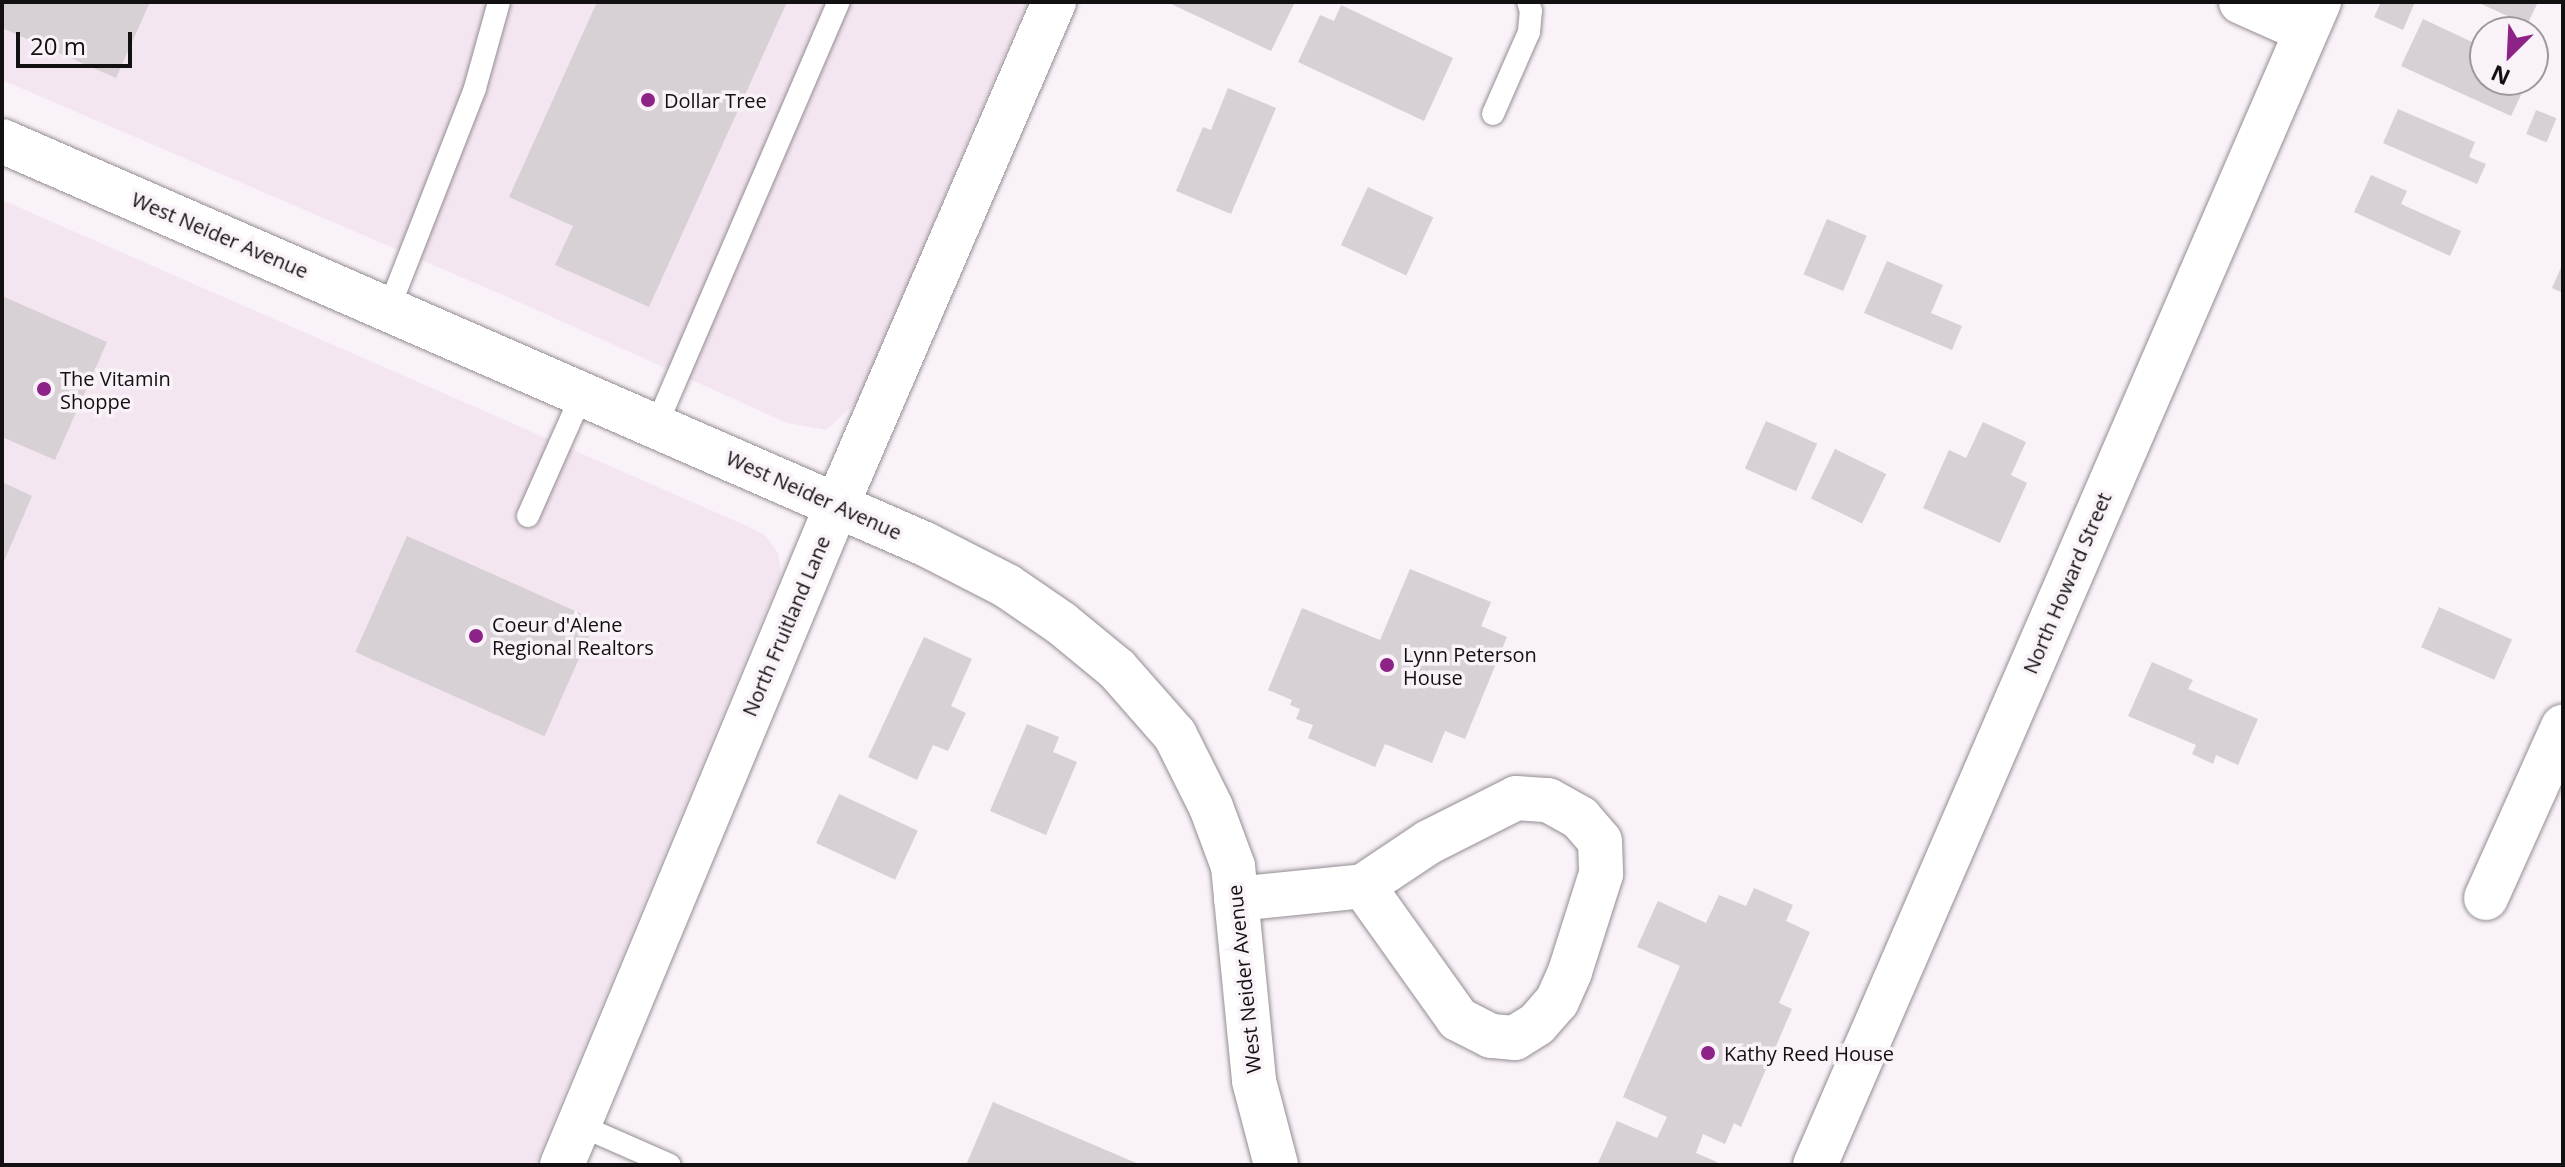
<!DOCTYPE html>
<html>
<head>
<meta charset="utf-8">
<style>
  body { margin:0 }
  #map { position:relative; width:2565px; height:1167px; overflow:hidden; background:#f9f2f8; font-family:"Open Sans",sans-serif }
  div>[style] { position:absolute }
  .built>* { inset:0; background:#f4e6f1 }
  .building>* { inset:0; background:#d7d0d5; transform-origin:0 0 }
  .roads { filter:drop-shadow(0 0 2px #948d93) drop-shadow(0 0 2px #948d93) }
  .lane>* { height:22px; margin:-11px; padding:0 11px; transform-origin:11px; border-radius:11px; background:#fff }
  .street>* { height:44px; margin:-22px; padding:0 22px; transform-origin:22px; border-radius:22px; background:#fff }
  .secondary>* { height:44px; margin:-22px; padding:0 22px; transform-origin:22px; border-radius:22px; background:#fff }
  .dots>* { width:22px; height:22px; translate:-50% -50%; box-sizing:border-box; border:4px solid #f9f2f8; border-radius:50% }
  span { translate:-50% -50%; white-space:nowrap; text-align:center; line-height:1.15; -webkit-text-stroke:7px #f9f2f8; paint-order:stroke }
  .poi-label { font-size:20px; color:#131012 }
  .left { translate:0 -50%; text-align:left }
  .street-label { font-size:20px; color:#131012 }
  .frame { position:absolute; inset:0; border:4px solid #131012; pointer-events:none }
  .north { position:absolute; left:2469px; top:16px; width:80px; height:80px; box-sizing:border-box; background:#f9f2f8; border:2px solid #9d989c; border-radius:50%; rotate:204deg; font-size:22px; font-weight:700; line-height:32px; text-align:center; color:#131012 }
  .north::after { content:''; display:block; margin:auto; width:28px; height:36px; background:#8e2387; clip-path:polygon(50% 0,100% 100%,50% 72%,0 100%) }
  .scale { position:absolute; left:16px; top:32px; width:116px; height:36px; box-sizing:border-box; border:4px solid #131012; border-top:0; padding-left:10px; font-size:24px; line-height:28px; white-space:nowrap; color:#131012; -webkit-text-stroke:6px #f9f2f8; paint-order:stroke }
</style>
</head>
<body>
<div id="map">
  <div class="built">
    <i style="clip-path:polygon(2px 2px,1027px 2px,858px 401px,826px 430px,787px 423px,510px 298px,2px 80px)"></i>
    <i style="clip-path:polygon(2px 200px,747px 526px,765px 535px,778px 553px,781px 574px,535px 1165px,2px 1165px)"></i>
  </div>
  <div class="building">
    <i style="clip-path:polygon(2px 2px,150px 2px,116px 78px,2px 28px)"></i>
    <i style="clip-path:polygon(597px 2px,787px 2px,649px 307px,555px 265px,573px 226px,509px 197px)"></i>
    <i style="clip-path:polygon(1167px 2px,1295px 2px,1271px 51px)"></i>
    <i style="clip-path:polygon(2381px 2px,2415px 2px,2403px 30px,2374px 17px)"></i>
    <i style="clip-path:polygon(2477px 2px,2538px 2px,2527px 25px)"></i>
    <i style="clip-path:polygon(1341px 5px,1453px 58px,1424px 121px,1298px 62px,1320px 15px,1334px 21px)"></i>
    <i style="clip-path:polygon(2423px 19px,2485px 48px,2485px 80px,2528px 80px,2511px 116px,2401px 66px)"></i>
    <i style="clip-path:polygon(1228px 88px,1276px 108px,1231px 214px,1176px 191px,1203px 127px,1211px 130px)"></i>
    <i style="clip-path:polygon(2398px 109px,2475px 142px,2469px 157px,2486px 164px,2477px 184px,2383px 143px)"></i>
    <i style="left:2536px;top:110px;width:22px;height:26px;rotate:22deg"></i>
    <i style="clip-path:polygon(2371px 175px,2407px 191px,2401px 204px,2461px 231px,2450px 256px,2354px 212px)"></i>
    <i style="left:1368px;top:187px;width:72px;height:64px;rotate:25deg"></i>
    <i style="left:1827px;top:219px;width:43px;height:60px;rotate:23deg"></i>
    <i style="clip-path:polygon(1887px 261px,1943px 285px,1931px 313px,1962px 326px,1952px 350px,1864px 313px)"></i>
    <i style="clip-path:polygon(2563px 263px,2563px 293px,2552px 288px)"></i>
    <i style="clip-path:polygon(2px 296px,107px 342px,55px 460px,2px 437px)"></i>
    <i style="left:1766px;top:421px;width:56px;height:52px;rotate:24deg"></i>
    <i style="clip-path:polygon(1983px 422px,2026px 442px,2011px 475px,2027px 483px,2000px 543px,1923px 508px,1949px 450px,1966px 458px)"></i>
    <i style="left:1835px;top:449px;width:57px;height:55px;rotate:26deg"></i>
    <i style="clip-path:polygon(2px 482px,32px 496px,2px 566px)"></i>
    <i style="left:407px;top:536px;width:207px;height:127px;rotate:24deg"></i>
    <i style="clip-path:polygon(1410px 569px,1491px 602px,1481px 626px,1507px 637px,1465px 739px,1445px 731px,1432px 763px,1385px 744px,1375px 767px,1308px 738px,1313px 725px,1296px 719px,1300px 709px,1290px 705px,1292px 700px,1268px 690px,1302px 608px,1380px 640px)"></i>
    <i style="left:2439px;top:607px;width:80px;height:44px;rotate:24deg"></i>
    <i style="clip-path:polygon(924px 637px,972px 659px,951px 706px,966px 713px,948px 751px,933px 745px,917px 780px,868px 757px)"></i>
    <i style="clip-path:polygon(2152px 662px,2193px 680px,2188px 689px,2258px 719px,2238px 765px,2216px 755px,2213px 764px,2192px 754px,2196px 745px,2128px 716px)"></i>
    <i style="clip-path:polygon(1027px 724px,1059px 737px,1053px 752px,1077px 762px,1046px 835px,990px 811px)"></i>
    <i style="left:839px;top:794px;width:87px;height:54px;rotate:25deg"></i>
    <i style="clip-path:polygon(1754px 888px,1793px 905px,1786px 921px,1810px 932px,1779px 1003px,1792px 1009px,1741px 1127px,1734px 1123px,1725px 1144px,1703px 1134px,1696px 1153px,1717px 1162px,1716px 1165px,1597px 1165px,1617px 1121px,1657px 1138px,1667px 1117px,1623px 1097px,1680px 966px,1637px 947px,1658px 901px,1706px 923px,1719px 895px,1746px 906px)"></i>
    <i style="clip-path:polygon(993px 1102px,1141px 1165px,966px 1165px)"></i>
  </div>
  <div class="roads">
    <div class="lane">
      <i style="left:1493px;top:114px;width:90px;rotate:-66.3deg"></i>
      <i style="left:1529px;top:32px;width:21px;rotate:-85deg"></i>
      <i style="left:1531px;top:11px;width:9px;rotate:-108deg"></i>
      <i style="left:389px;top:308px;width:236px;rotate:-68.6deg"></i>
      <i style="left:475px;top:88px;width:89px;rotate:-74.4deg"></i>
      <i style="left:656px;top:426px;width:462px;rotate:-66.7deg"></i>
      <i style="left:528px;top:516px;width:133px;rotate:-66.1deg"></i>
      <i style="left:579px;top:1125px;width:99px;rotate:23.7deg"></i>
    </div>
    <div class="street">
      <i style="left:2241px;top:2px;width:71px;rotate:24deg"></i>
      <i style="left:2486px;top:898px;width:188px;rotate:-65.8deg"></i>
      <i style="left:1236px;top:899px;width:128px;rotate:-5.8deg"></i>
      <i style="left:1363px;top:886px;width:79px;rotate:-33.7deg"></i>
      <i style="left:1429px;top:842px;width:97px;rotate:-26.8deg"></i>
      <i style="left:1516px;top:798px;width:32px;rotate:4deg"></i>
      <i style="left:1548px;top:800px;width:37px;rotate:29deg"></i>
      <i style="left:1580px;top:818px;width:30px;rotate:49deg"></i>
      <i style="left:1600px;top:841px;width:33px;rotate:88deg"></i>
      <i style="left:1601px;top:874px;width:103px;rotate:107.6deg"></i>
      <i style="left:1570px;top:972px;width:32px;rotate:114deg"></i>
      <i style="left:1557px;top:1001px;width:30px;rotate:131deg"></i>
      <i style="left:1537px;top:1024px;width:26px;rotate:148deg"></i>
      <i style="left:1515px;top:1038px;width:24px;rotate:-175deg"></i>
      <i style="left:1491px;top:1036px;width:37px;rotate:-153deg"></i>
      <i style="left:1458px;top:1019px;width:163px;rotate:-125.5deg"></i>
      <i style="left:562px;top:1165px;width:715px;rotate:-67.38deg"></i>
      <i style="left:837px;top:505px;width:548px;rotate:-66.66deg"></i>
    </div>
    <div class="secondary">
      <i style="left:2px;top:141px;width:1007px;rotate:23.59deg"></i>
      <i style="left:925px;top:544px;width:92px;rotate:27.1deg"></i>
      <i style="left:1007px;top:586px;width:65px;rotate:34.4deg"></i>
      <i style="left:1061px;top:623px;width:72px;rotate:39.4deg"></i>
      <i style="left:1117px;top:669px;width:88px;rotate:48.7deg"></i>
      <i style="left:1175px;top:735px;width:80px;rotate:63.4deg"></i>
      <i style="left:1211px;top:807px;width:63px;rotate:69.6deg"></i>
      <i style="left:1233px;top:866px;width:216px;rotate:84.4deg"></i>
      <i style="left:1254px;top:1081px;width:87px;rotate:75.3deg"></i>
      <i style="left:1815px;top:1165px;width:1268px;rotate:-66.57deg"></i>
    </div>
  </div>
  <div class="dots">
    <i style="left:648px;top:100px;background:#8e2387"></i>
    <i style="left:44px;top:389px;background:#8e2387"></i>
    <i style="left:476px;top:636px;background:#8e2387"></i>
    <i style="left:1387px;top:665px;background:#8e2387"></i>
    <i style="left:1708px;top:1053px;background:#8e2387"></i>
  </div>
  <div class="poi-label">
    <span class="left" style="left:664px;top:100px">Dollar Tree</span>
    <span class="left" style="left:60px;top:390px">The Vitamin<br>Shoppe</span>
    <span class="left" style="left:492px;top:636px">Coeur d'Alene<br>Regional Realtors</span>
    <span class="left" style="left:1403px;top:666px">Lynn Peterson<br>House</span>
    <span class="left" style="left:1724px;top:1053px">Kathy Reed House</span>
  </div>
  <div class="street-label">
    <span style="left:220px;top:235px;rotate:23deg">West Neider Avenue</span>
    <span style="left:814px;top:495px;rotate:24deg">West Neider Avenue</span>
    <span style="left:2067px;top:583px;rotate:-67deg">North Howard Street</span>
    <span style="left:786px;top:626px;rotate:-67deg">North Fruitland Lane</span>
    <span style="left:1244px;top:979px;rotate:-96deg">West Neider Avenue</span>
  </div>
  <div class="frame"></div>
  <div class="north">N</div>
  <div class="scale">20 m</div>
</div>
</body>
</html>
